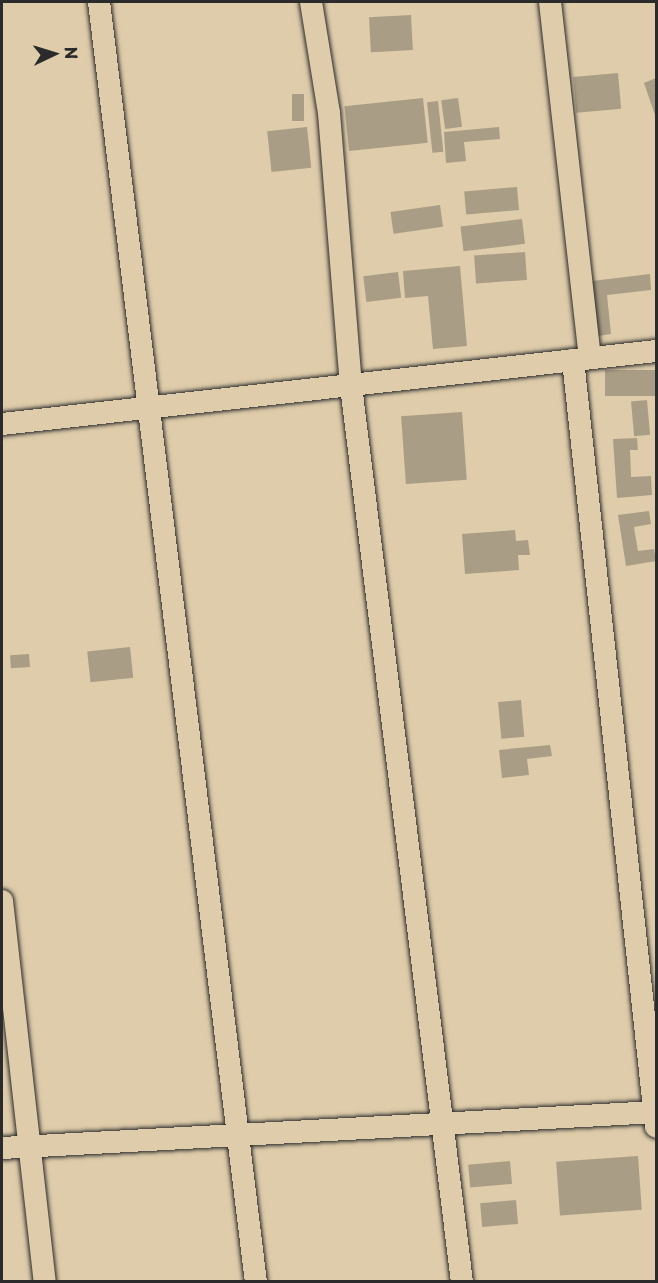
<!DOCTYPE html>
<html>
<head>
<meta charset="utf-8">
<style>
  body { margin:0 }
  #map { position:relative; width:658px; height:1283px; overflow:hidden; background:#deccaa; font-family:"Playpen Sans",sans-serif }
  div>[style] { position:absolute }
  .building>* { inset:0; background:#a99d85; transform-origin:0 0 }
  .roads { filter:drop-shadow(0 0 2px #2b2b2b) drop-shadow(0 0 2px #2b2b2b) }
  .street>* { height:22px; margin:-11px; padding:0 11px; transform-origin:11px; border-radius:11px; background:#deccaa }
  span { translate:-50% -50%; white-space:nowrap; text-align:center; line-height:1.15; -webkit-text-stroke:6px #deccaa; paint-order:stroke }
  .frame { position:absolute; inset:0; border:3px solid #2b2b2b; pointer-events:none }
  .north { position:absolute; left:24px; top:24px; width:60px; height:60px; -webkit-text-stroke:4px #deccaa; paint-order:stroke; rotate:86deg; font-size:16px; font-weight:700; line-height:24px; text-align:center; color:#2b2b2b }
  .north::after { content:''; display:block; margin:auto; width:21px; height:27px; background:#2b2b2b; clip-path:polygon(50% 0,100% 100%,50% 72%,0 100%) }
</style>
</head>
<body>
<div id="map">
  <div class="building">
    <i style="left:411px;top:15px;width:35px;height:42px;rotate:87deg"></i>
    <i style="left:618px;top:73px;width:36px;height:45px;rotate:85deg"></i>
    <i style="clip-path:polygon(656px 78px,656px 118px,644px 83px)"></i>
    <i style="left:292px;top:94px;width:12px;height:27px"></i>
    <i style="left:423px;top:98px;width:45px;height:79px;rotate:84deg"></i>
    <i style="left:458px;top:98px;width:29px;height:17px;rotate:82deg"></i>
    <i style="left:438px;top:101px;width:51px;height:11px;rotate:84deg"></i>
    <i style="left:307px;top:127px;width:41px;height:40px;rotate:84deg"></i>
    <i style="clip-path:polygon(499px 127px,500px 139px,464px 142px,466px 161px,446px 163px,444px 132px)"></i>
    <i style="left:517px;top:187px;width:23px;height:53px;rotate:85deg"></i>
    <i style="left:440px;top:205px;width:22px;height:50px;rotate:82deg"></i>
    <i style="left:522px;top:219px;width:25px;height:62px;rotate:83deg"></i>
    <i style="left:525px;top:252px;width:28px;height:51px;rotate:86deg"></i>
    <i style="clip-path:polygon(460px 266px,467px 346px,433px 349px,428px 296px,405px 298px,403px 271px)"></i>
    <i style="left:398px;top:272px;width:26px;height:35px;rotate:83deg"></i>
    <i style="clip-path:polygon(650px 274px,651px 290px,607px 295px,611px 334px,598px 336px,592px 281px)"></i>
    <i style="left:656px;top:370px;width:26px;height:51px;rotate:90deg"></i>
    <i style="left:647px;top:400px;width:35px;height:16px;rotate:85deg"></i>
    <i style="left:462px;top:412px;width:68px;height:61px;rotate:86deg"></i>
    <i style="clip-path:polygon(637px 438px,638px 450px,630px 450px,631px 477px,651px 476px,652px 495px,617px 498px,613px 439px)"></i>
    <i style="clip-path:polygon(649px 511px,651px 524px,634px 527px,638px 551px,654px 549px,656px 561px,626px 566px,618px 515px)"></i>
    <i style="clip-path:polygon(515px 530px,516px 541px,528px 540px,530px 555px,518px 555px,519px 570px,465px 574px,462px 534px)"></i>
    <i style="left:130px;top:647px;width:31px;height:43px;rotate:84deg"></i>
    <i style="left:29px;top:654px;width:13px;height:19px;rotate:86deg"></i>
    <i style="left:521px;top:700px;width:37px;height:23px;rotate:85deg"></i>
    <i style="clip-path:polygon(550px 745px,552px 756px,527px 759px,529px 775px,502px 778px,499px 750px)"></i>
    <i style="left:638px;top:1156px;width:54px;height:82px;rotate:86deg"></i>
    <i style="left:510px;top:1161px;width:23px;height:42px;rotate:85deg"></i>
    <i style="left:516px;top:1200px;width:24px;height:36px;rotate:85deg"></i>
  </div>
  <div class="roads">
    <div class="street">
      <i style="left:99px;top:2px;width:1290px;rotate:83.01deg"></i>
      <i style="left:311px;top:2px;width:112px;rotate:80.8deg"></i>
      <i style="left:329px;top:113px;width:274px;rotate:85.4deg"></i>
      <i style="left:351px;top:386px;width:903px;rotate:82.94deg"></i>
      <i style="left:550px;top:2px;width:358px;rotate:83.6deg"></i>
      <i style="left:573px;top:360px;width:771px;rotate:83.82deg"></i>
      <i style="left:2px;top:424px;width:658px;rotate:-6.37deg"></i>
      <i style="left:2px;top:901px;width:383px;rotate:83.6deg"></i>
      <i style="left:2px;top:1148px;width:655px;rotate:-3.15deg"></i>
    </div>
  </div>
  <div class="frame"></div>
  <div class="north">N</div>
</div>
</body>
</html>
